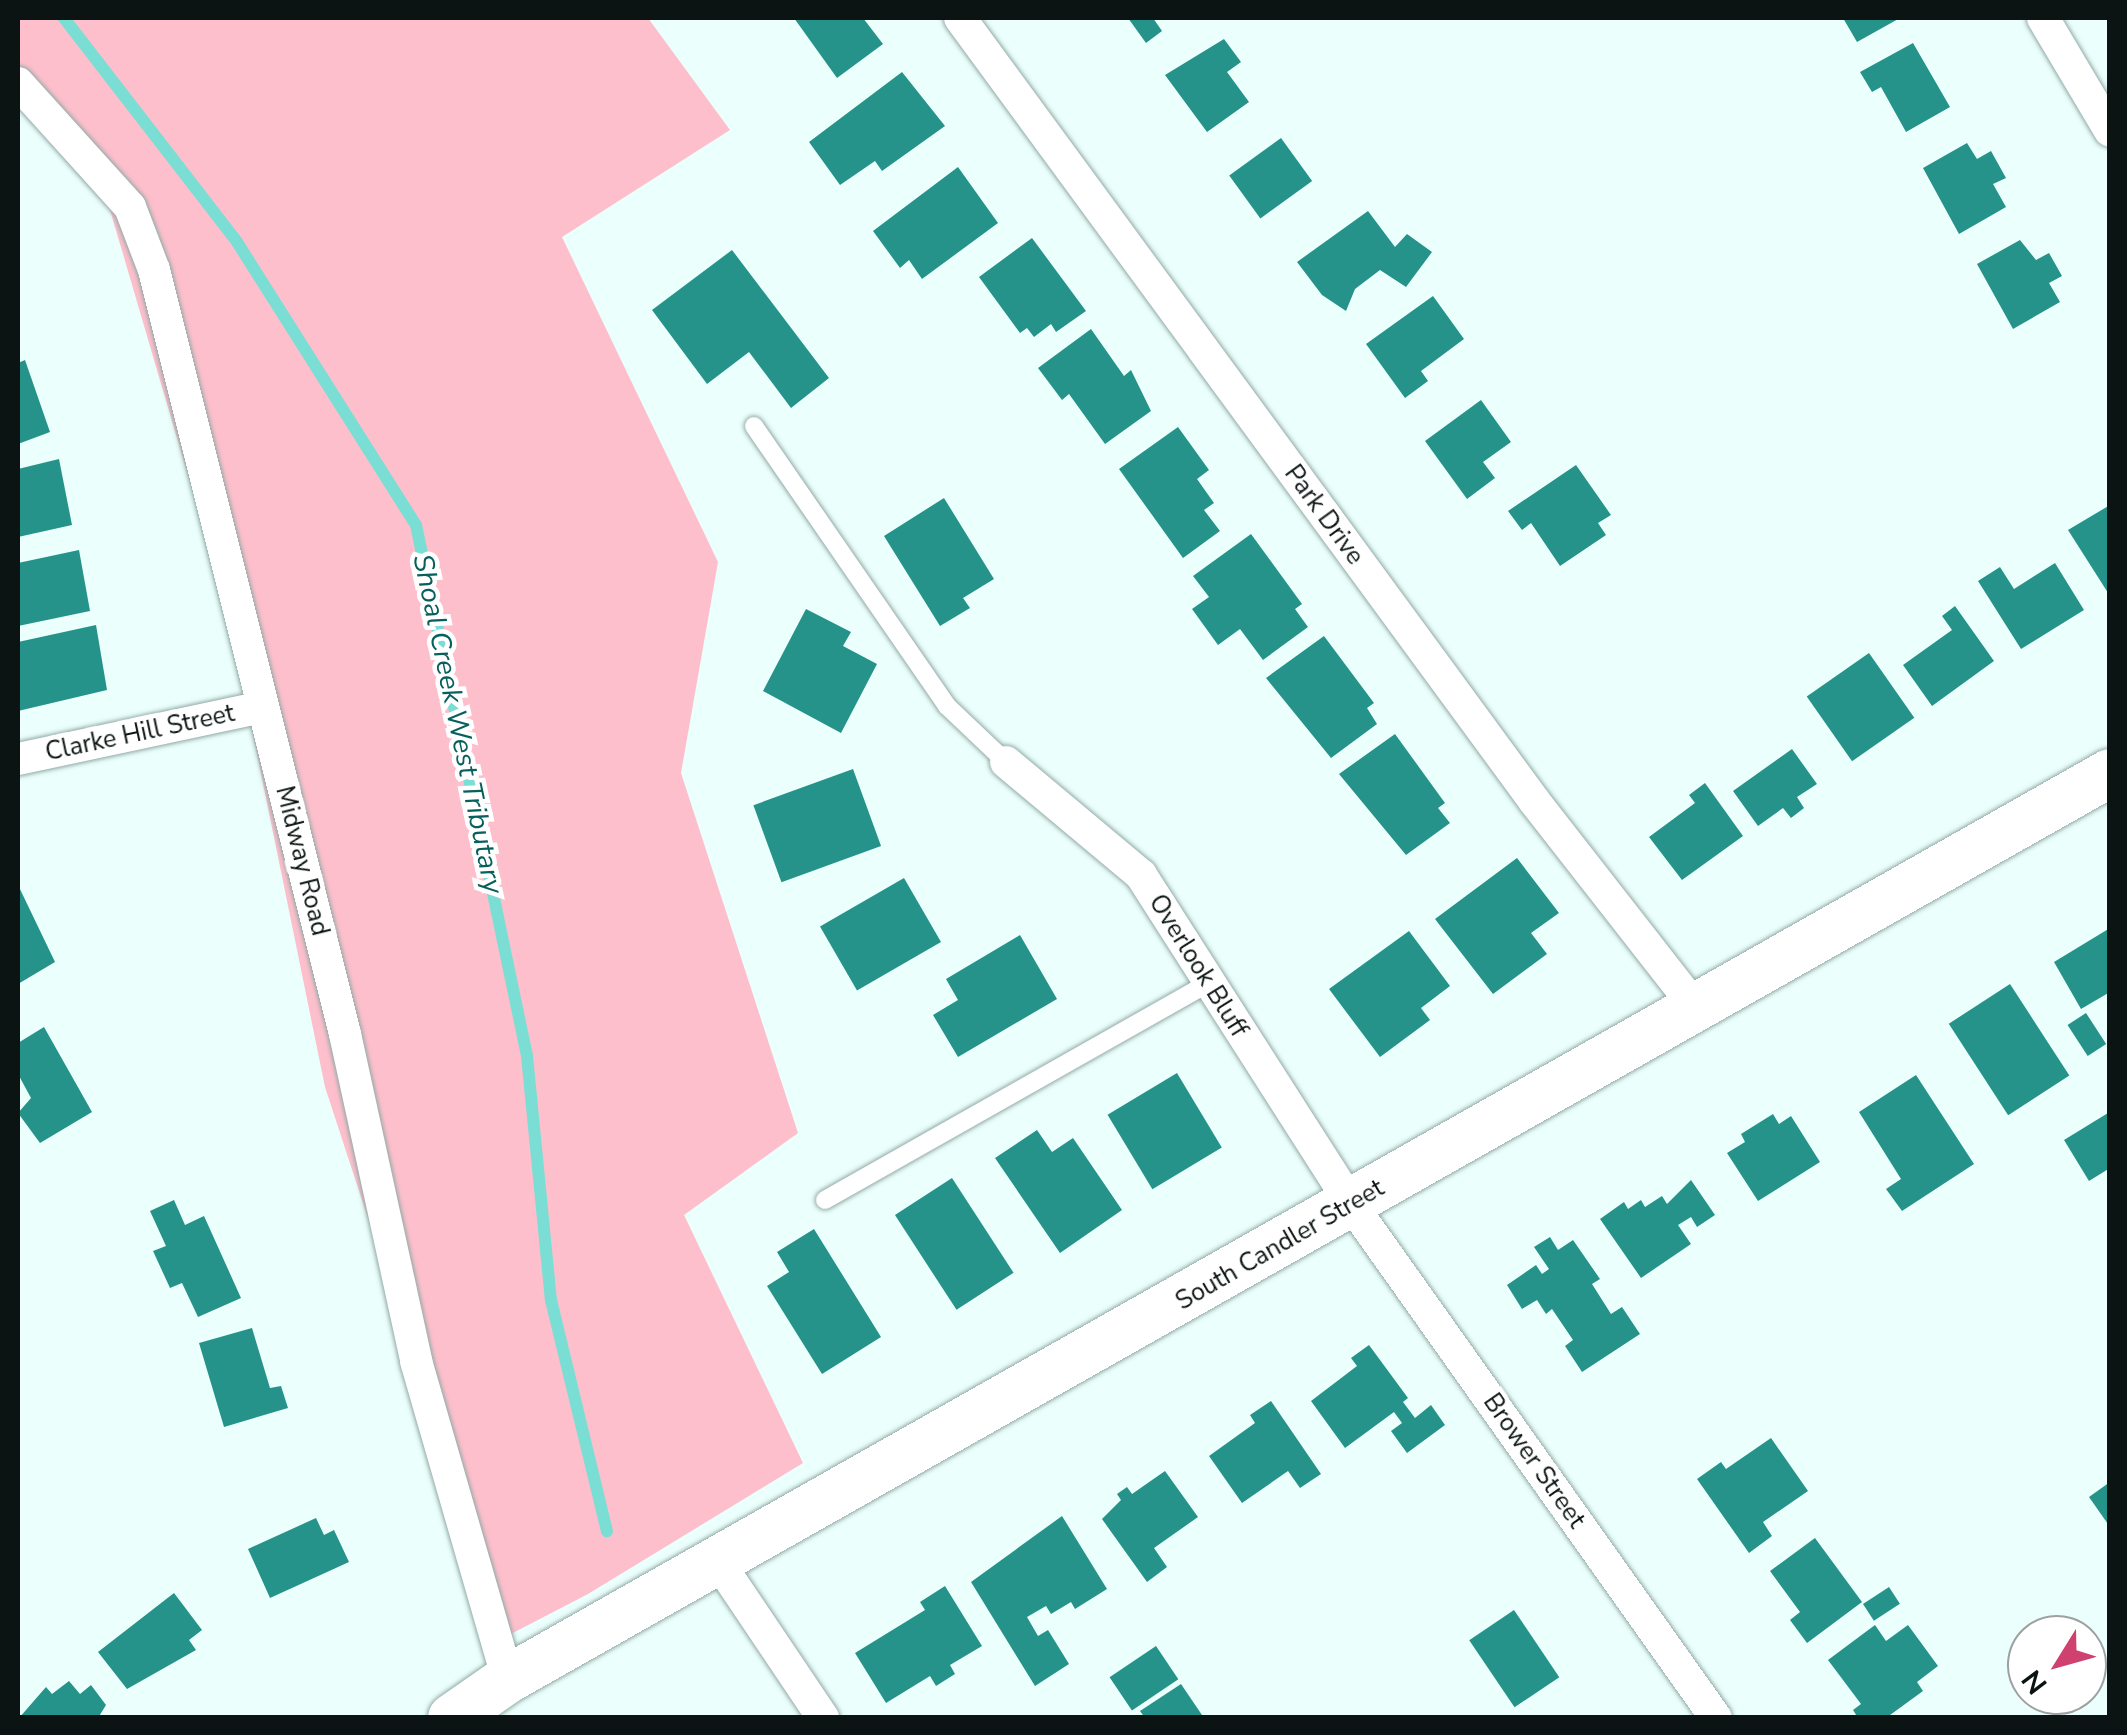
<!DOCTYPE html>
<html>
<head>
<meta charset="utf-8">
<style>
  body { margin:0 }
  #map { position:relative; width:2127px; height:1735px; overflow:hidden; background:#ebfffc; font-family:"Nunito Sans",sans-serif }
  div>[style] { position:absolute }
  .green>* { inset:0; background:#febfcc }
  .stream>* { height:12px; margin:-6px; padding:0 6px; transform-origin:6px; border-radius:6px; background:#7aded4 }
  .building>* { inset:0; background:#26938b; transform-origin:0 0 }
  .roads { filter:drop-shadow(0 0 2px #92aaa7) drop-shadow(0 0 2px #92aaa7) }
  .service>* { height:18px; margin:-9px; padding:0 9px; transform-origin:9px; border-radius:9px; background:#fff }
  .minor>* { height:32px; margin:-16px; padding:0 16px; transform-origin:16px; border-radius:16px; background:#fff }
  .secondary>* { height:48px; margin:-24px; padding:0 24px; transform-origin:24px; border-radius:24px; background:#fff }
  span { translate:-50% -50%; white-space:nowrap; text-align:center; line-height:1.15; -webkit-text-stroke:9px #fff; paint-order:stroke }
  .street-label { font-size:25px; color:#0b1413 }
  .water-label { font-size:28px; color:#07605b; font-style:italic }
  .frame { position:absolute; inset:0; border:20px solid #0b1413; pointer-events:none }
  .north { position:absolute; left:2007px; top:1615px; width:100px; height:100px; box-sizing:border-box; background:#fff; border:2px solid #9da1a1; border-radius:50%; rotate:233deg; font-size:28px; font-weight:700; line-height:40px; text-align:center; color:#0b1413 }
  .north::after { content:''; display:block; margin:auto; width:35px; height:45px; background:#cf416e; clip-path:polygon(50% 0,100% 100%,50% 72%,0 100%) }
</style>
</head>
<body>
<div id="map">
  <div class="green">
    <i style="clip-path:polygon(18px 18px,648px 18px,730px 130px,562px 237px,718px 562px,681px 773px,798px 1133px,684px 1215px,803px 1463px,588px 1594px,505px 1637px,325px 1087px,228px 612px,108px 203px,18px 82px)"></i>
  </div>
  <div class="stream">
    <i style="left:64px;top:18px;width:283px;rotate:52.3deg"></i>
    <i style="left:237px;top:242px;width:335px;rotate:57.7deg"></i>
    <i style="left:416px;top:525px;width:542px;rotate:78.19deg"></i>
    <i style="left:527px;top:1056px;width:245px;rotate:84.4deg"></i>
    <i style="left:551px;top:1300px;width:238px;rotate:76.4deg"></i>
  </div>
  <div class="building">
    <i style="clip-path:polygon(794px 18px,863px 18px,883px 44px,837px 78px)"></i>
    <i style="clip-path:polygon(1128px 18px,1153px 18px,1162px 31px,1146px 43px)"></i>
    <i style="clip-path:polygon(1843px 18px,1900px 18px,1857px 42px)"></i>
    <i style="clip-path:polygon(1224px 39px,1241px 62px,1227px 72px,1249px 102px,1207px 132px,1165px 75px)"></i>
    <i style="clip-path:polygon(1913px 43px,1950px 107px,1906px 132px,1881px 87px,1872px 92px,1860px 72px)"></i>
    <i style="clip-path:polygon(902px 72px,945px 126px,882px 171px,875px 161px,840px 185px,809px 142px)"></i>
    <i style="left:1281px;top:138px;width:53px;height:64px;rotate:54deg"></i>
    <i style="clip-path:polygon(1967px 143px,1977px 159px,1991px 151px,2006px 178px,1993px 184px,2006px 207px,1959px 234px,1923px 168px)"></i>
    <i style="clip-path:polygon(958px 167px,998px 223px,922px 279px,909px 260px,900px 268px,873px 231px)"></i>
    <i style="clip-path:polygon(1368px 211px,1395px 247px,1407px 234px,1432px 252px,1406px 287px,1380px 270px,1355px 289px,1346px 311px,1322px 295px,1297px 262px)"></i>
    <i style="clip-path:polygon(1032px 238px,1086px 311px,1056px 332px,1051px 324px,1034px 337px,1027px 328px,1020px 333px,979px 277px)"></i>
    <i style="clip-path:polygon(2020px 240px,2036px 260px,2049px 253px,2062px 276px,2049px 283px,2060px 302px,2013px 329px,1977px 264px)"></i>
    <i style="clip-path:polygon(732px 250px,829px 378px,791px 408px,749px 352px,707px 384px,652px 310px)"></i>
    <i style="clip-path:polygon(1433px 296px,1464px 339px,1421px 371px,1428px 381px,1405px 398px,1366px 344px)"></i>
    <i style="clip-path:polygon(1091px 329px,1124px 376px,1131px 370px,1151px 411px,1105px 444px,1069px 394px,1062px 400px,1038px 368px)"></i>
    <i style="clip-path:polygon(25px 360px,50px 432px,18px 444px,18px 363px)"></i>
    <i style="clip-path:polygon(1481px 400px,1511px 442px,1483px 462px,1495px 478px,1467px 499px,1425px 441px)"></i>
    <i style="clip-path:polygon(1178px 427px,1209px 470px,1197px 479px,1214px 503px,1204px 510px,1220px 531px,1183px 558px,1119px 469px)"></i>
    <i style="clip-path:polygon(59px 459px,72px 525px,18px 537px,18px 469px)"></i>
    <i style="clip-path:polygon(1576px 465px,1611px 515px,1598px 523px,1606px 535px,1560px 566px,1531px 523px,1522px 530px,1508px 511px)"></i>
    <i style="clip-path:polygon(944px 498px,994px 579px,963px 598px,970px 608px,940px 626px,884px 536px)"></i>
    <i style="clip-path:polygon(2110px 505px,2110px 596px,2068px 530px)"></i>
    <i style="clip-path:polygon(1251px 534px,1302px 604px,1295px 609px,1308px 627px,1263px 660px,1240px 629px,1218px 645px,1192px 609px,1209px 597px,1193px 576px)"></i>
    <i style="clip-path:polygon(79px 550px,90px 611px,18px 626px,18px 563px)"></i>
    <i style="clip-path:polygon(2055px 563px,2084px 610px,2021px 649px,1978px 581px,2000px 567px,2014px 589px)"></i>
    <i style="clip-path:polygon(1955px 606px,1994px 661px,1932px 706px,1903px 665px,1952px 630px,1942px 616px)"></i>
    <i style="clip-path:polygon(806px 609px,851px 632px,843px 646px,877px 664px,841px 733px,763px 691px)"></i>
    <i style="clip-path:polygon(96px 625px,107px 690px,18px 711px,18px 642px)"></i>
    <i style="clip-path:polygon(1324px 636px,1374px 703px,1367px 708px,1377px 724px,1331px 758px,1266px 678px)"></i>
    <i style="left:1869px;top:653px;width:79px;height:76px;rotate:55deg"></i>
    <i style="clip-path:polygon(1395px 734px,1445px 803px,1438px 808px,1450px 823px,1406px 855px,1339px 774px)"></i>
    <i style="clip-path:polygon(1792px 749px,1817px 784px,1797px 797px,1804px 808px,1791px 818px,1783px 808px,1758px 826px,1733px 791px)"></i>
    <i style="left:853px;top:769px;width:82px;height:106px;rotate:70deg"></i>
    <i style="clip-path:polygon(1705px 783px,1743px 836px,1682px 880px,1649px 837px,1695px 803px,1689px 795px)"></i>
    <i style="clip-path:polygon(1517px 858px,1559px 913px,1531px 933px,1547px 954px,1493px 994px,1435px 919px)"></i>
    <i style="left:904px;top:878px;width:74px;height:97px;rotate:60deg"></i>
    <i style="clip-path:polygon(18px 885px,55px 962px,18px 984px)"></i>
    <i style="clip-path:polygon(2110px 928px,2110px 992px,2081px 1009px,2054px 962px)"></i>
    <i style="clip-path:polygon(1409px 931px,1450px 986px,1421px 1008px,1430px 1020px,1380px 1057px,1329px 989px)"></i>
    <i style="clip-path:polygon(1020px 935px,1057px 999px,958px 1057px,933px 1015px,958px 1000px,946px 979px)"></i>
    <i style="left:2010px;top:984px;width:109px;height:73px;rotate:57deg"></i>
    <i style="left:2086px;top:1013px;width:37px;height:22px;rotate:57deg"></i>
    <i style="clip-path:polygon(44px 1027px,92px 1112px,40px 1143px,18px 1113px,31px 1098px,18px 1074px,18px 1043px)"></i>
    <i style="left:1177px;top:1073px;width:87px;height:81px;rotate:59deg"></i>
    <i style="clip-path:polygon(1916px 1075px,1974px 1164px,1902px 1211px,1886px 1189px,1901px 1179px,1859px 1112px)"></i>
    <i style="clip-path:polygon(2108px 1113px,2110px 1168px,2089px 1181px,2064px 1140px)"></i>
    <i style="clip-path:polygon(1773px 1114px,1779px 1124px,1791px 1116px,1820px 1162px,1758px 1201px,1727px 1153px,1745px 1142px,1741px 1134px)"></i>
    <i style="clip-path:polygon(1037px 1130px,1052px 1152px,1073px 1138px,1122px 1210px,1060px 1253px,995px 1158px)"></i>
    <i style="left:952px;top:1178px;width:113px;height:68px;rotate:57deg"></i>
    <i style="clip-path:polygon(1691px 1180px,1715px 1215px,1697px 1227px,1691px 1217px,1678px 1225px,1691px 1244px,1641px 1278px,1600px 1219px,1624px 1202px,1628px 1209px,1641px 1200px,1645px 1207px,1662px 1196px,1667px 1204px)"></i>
    <i style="clip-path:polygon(174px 1200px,185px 1225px,204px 1216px,241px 1298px,198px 1317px,182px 1283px,170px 1288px,153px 1251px,166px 1246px,150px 1211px)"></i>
    <i style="clip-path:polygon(814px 1229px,881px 1337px,822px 1374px,767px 1286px,789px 1272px,777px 1252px)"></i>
    <i style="clip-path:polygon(1550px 1237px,1558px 1250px,1573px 1240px,1600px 1279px,1592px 1284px,1611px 1314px,1622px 1307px,1640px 1334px,1582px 1372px,1565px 1346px,1573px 1340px,1552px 1309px,1546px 1314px,1537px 1300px,1522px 1309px,1507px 1285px,1536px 1265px,1542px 1274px,1549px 1269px,1534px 1247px)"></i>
    <i style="clip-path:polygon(252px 1328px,270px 1388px,281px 1386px,288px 1408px,224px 1427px,199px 1343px)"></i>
    <i style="clip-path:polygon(1369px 1345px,1408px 1398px,1403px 1402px,1415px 1418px,1431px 1405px,1445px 1425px,1407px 1453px,1391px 1431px,1402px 1423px,1394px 1412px,1345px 1448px,1311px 1401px,1357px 1366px,1351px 1358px)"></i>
    <i style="clip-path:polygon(1271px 1401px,1321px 1474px,1300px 1488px,1288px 1471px,1242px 1503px,1209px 1456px,1255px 1423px,1250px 1415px)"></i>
    <i style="clip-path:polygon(1771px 1438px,1808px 1491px,1763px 1522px,1772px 1536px,1749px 1553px,1697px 1479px,1721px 1462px,1726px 1469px)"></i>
    <i style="clip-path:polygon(1165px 1471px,1198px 1517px,1154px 1548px,1167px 1567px,1147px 1582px,1102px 1519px,1121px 1500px,1117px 1494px,1127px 1487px,1132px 1494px)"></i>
    <i style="clip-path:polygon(2110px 1482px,2110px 1527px,2089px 1497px)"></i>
    <i style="clip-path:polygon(1062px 1516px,1107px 1589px,1075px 1609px,1071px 1602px,1051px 1614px,1046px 1606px,1027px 1617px,1038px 1636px,1048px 1630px,1069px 1664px,1035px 1686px,971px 1582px)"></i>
    <i style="clip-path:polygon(316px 1518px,324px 1535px,334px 1530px,349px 1562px,270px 1598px,248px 1549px)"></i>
    <i style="clip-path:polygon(1815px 1538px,1862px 1602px,1807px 1643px,1790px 1620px,1800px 1612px,1770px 1571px)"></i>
    <i style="clip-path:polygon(945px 1586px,982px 1646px,950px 1665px,955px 1674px,936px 1686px,930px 1676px,886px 1703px,855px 1653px,925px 1610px,920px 1602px)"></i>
    <i style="left:1889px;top:1587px;width:20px;height:31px;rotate:57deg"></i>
    <i style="clip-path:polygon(174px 1593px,202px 1630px,189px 1640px,196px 1650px,127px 1689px,98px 1652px)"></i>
    <i style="left:1514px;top:1610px;width:81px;height:54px;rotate:56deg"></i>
    <i style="clip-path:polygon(1875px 1625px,1886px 1641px,1908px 1625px,1938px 1666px,1917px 1682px,1923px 1691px,1886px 1718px,1858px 1718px,1853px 1710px,1861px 1704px,1828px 1660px)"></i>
    <i style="left:1156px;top:1646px;width:40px;height:56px;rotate:56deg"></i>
    <i style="clip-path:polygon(69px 1681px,80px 1694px,91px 1685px,106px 1705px,98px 1718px,19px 1718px,46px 1687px,52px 1694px)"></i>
    <i style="clip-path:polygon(1181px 1684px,1204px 1718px,1145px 1718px,1140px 1711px)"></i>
  </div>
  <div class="roads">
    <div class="service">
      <i style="left:754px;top:426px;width:340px;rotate:55.4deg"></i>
      <i style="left:947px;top:706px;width:81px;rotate:43.5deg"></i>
      <i style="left:825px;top:1200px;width:440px;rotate:-29.5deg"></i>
    </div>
    <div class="minor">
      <i style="left:960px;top:18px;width:972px;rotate:53.74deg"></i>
      <i style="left:1535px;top:802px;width:260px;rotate:52deg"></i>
      <i style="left:2043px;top:18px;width:131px;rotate:59.3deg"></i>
      <i style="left:18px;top:83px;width:167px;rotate:47.9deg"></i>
      <i style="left:130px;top:207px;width:67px;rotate:69.1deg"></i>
      <i style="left:154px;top:270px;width:788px;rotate:75.96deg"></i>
      <i style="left:345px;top:1034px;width:335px;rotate:77.7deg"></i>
      <i style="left:416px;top:1361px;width:331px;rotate:73.9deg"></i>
      <i style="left:18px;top:759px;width:250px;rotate:-12deg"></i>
      <i style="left:1006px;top:762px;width:176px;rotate:39.9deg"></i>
      <i style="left:1141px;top:875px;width:390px;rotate:57.4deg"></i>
      <i style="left:1351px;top:1204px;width:630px;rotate:54.62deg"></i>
      <i style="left:719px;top:1563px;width:187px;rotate:56.1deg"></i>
    </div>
    <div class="secondary">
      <i style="left:452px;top:1718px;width:68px;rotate:-34.9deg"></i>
      <i style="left:508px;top:1679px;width:1840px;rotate:-29.49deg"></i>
    </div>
  </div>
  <div class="street-label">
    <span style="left:1324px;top:515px;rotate:54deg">Park Drive</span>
    <span style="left:140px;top:733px;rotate:-12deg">Clarke Hill Street</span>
    <span style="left:302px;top:861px;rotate:76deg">Midway Road</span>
    <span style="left:1198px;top:966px;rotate:58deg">Overlook Bluff</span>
    <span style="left:1280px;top:1245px;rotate:-30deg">South Candler Street</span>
    <span style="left:1534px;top:1461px;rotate:55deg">Brower Street</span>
  </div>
  <div class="water-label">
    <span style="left:458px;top:724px;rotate:78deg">Shoal Creek West Tributary</span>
  </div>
  <div class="frame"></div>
  <div class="north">N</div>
</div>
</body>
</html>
